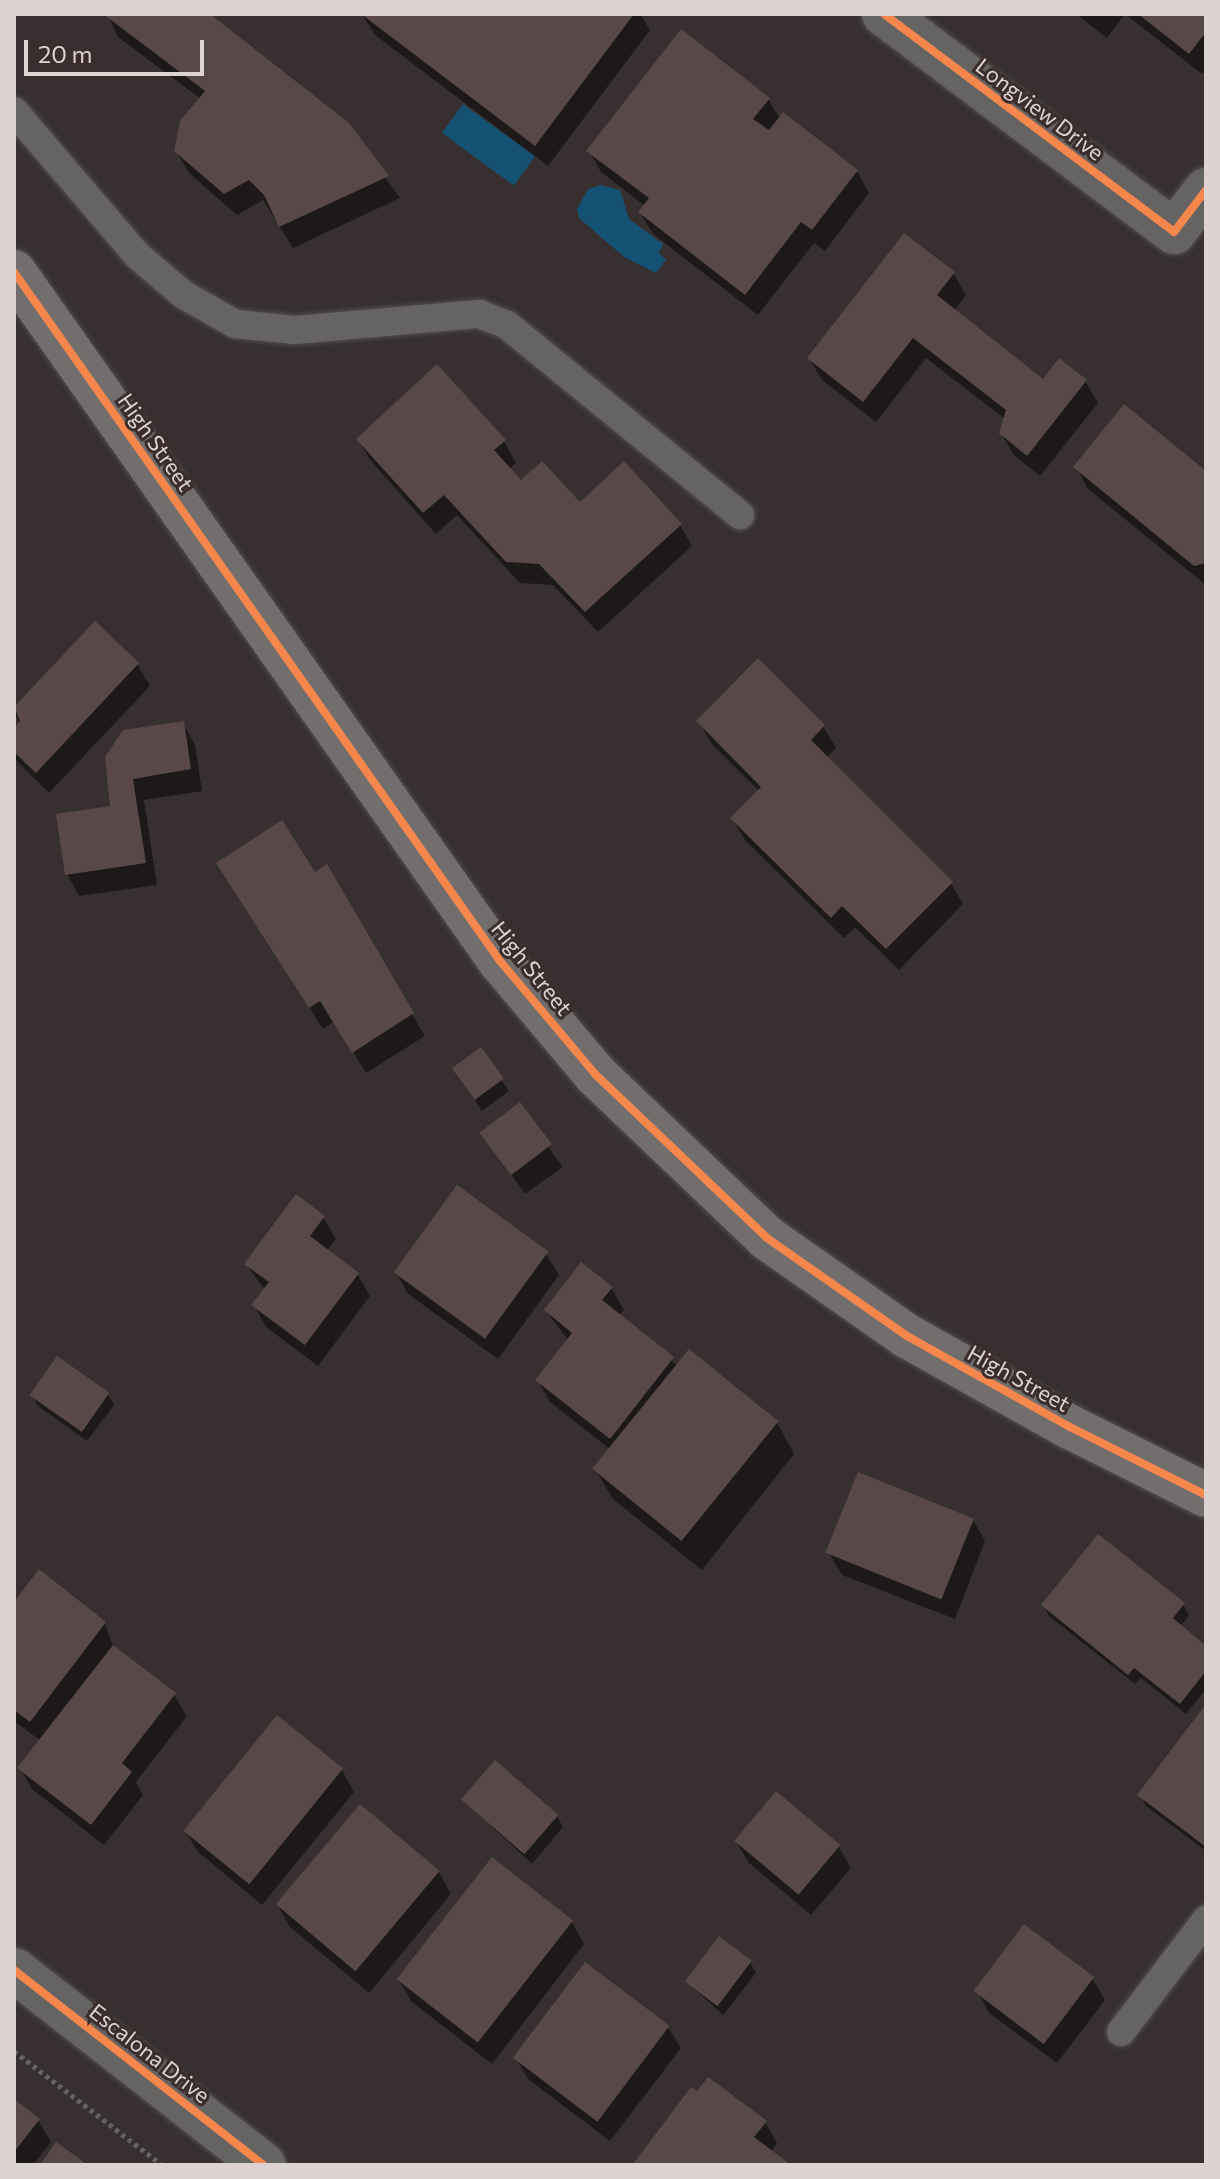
<!DOCTYPE html>
<html>
<head>
<meta charset="utf-8">
<style>
  body { margin:0 }
  #map { position:relative; width:1220px; height:2179px; overflow:hidden; background:#383030; font-family:Commissioner,sans-serif }
  div>[style] { position:absolute }
  .water>* { inset:0; background:#155172; transform-origin:0 0 }
  .shadow>* { inset:0; background:#0007; transform-origin:0 0 }
  .building>* { inset:0; background:#584849; transform-origin:0 0 }
  .path>* { height:5px; margin-top:-2.5px; transform-origin:0; background:repeating-linear-gradient(90deg,#666162 0 4px,transparent 0 8px) }
  .roads { filter:drop-shadow(0 0 2px #554e4e) drop-shadow(0 0 2px #554e4e) }
  .service>* { height:28px; margin:-14px; padding:0 14px; transform-origin:14px; border-radius:14px; background:#666363 }
  .minor>* { height:44px; margin:-22px; padding:0 22px; transform-origin:22px; border-radius:22px; background:#666363 }
  .tertiary>* { height:44px; margin:-22px; padding:0 22px; transform-origin:22px; border-radius:22px; background:#666363 }
  .secondary>* { height:44px; margin:-22px; padding:0 22px; transform-origin:22px; border-radius:22px; background:#726e6e }
  .cycleway>* { height:8px; margin:-4px; padding:0 4px; transform-origin:4px; border-radius:4px; background:#f5874c }
  span { translate:-50% -50%; white-space:nowrap; text-align:center; line-height:1.15; -webkit-text-stroke:6px #3c2d2d; paint-order:stroke }
  .street-label { font-size:22px; color:#ddd3d3 }
  .frame { position:absolute; inset:0; border:16px solid #ddd3d3; pointer-events:none }
  .scale { position:absolute; left:24px; top:40px; width:180px; height:36px; box-sizing:border-box; border:4px solid #ddd3d3; border-top:0; padding-left:10px; font-size:24px; line-height:28px; white-space:nowrap; color:#ddd3d3; -webkit-text-stroke:6px #3c2d2d; paint-order:stroke }
</style>
</head>
<body>
<div id="map">
  <div class="water">
    <i style="left:463px;top:104px;width:89px;height:36px;rotate:36deg"></i>
    <i style="clip-path:polygon(601px 185px,620px 190px,629px 219px,663px 244px,659px 253px,666px 260px,656px 273px,624px 257px,579px 218px,577px 209px,588px 189px)"></i>
  </div>
  <div class="shadow">
    <i style="clip-path:polygon(107px 14px,209px 14px,347px 125px,400px 198px,293px 248px,263px 200px,237px 215px,189px 173px,176px 151px,201px 99px,118px 37px)"></i>
    <i style="clip-path:polygon(362px 14px,640px 14px,650px 30px,548px 166px,375px 35px)"></i>
    <i style="clip-path:polygon(1076px 14px,1206px 14px,1206px 69px,1202px 74px,1125px 14px,1107px 38px)"></i>
    <i style="clip-path:polygon(768px 99px,780px 119px,857px 171px,869px 193px,825px 251px,814px 243px,758px 315px,653px 234px,640px 213px,645px 206px,601px 172px,589px 151px)"></i>
    <i style="clip-path:polygon(905px 236px,954px 274px,966px 295px,954px 311px,1044px 382px,1085px 381px,1098px 403px,1040px 476px,1014px 455px,1001px 433px,1005px 419px,926px 358px,876px 422px,822px 380px,809px 358px)"></i>
    <i style="clip-path:polygon(358px 440px,504px 441px,516px 463px,509px 469px,520px 483px,580px 505px,680px 525px,692px 546px,598px 632px,553px 585px,520px 583px,457px 515px,436px 534px,371px 461px)"></i>
    <i style="clip-path:polygon(1076px 467px,1206px 473px,1206px 585px,1088px 489px)"></i>
    <i style="clip-path:polygon(95px 624px,137px 664px,150px 686px,49px 793px,14px 758px,14px 731px,20px 725px,14px 710px)"></i>
    <i style="clip-path:polygon(698px 721px,823px 726px,836px 748px,826px 758px,951px 883px,963px 904px,899px 970px,855px 927px,844px 938px,745px 840px,732px 818px,759px 791px,711px 743px)"></i>
    <i style="clip-path:polygon(183px 723px,195px 745px,202px 791px,144px 800px,157px 885px,79px 896px,67px 874px,112px 808px,107px 757px)"></i>
    <i style="clip-path:polygon(326px 867px,425px 1036px,366px 1073px,334px 1021px,323px 1029px,231px 885px,314px 874px)"></i>
    <i style="clip-path:polygon(480px 1050px,509px 1091px,482px 1111px,460px 1078px)"></i>
    <i style="left:519px;top:1105px;width:76px;height:46px;rotate:55deg"></i>
    <i style="clip-path:polygon(323px 1217px,336px 1239px,326px 1251px,358px 1275px,370px 1296px,318px 1366px,266px 1327px,254px 1305px,265px 1290px,246px 1264px)"></i>
    <i style="clip-path:polygon(546px 1254px,559px 1275px,498px 1359px,408px 1294px,396px 1272px)"></i>
    <i style="clip-path:polygon(611px 1288px,624px 1310px,618px 1316px,678px 1366px,777px 1423px,794px 1454px,702px 1570px,613px 1499px,595px 1469px,611px 1450px,550px 1402px,538px 1381px,569px 1341px,546px 1311px)"></i>
    <i style="clip-path:polygon(32px 1395px,108px 1395px,114px 1405px,87px 1441px,38px 1406px)"></i>
    <i style="clip-path:polygon(973px 1520px,985px 1541px,955px 1619px,842px 1575px,829px 1553px)"></i>
    <i style="clip-path:polygon(1183px 1604px,1189px 1615px,1180px 1627px,1206px 1648px,1206px 1689px,1186px 1714px,1141px 1678px,1135px 1684px,1049px 1616px,1043px 1605px)"></i>
    <i style="clip-path:polygon(14px 1605px,105px 1624px,114px 1648px,174px 1695px,187px 1716px,136px 1782px,143px 1795px,104px 1845px,32px 1789px,20px 1768px,41px 1741px,14px 1721px)"></i>
    <i style="clip-path:polygon(1206px 1708px,1206px 1851px,1146px 1806px,1140px 1795px)"></i>
    <i style="clip-path:polygon(342px 1770px,354px 1792px,262px 1905px,198px 1852px,185px 1831px)"></i>
    <i style="clip-path:polygon(463px 1800px,557px 1816px,563px 1827px,532px 1864px)"></i>
    <i style="clip-path:polygon(736px 1841px,838px 1846px,851px 1868px,811px 1915px,749px 1863px)"></i>
    <i style="clip-path:polygon(439px 1872px,451px 1894px,369px 1993px,290px 1927px,278px 1906px)"></i>
    <i style="clip-path:polygon(572px 1922px,584px 1944px,492px 2064px,412px 2002px,399px 1980px)"></i>
    <i style="clip-path:polygon(750px 1962px,756px 1973px,723px 2015px,686px 1981px)"></i>
    <i style="clip-path:polygon(1092px 1978px,1105px 2000px,1057px 2063px,989px 2013px,977px 1991px)"></i>
    <i style="clip-path:polygon(668px 2027px,681px 2048px,610px 2141px,528px 2079px,516px 2058px)"></i>
    <i style="clip-path:polygon(14px 2101px,38px 2120px,51px 2142px,33px 2165px,14px 2165px)"></i>
    <i style="clip-path:polygon(765px 2122px,777px 2143px,771px 2152px,787px 2165px,636px 2164px)"></i>
  </div>
  <div class="building">
    <i style="clip-path:polygon(103px 14px,210px 14px,349px 123px,389px 176px,279px 227px,264px 195px,249px 180px,224px 194px,174px 151px,180px 121px,205px 91px)"></i>
    <i style="clip-path:polygon(361px 14px,634px 14px,535px 146px)"></i>
    <i style="clip-path:polygon(1138px 14px,1206px 14px,1206px 32px,1189px 54px)"></i>
    <i style="clip-path:polygon(681px 29px,770px 98px,753px 119px,769px 130px,783px 112px,858px 170px,812px 230px,801px 222px,745px 295px,638px 212px,649px 198px,586px 151px)"></i>
    <i style="clip-path:polygon(904px 233px,955px 272px,937px 295px,1043px 379px,1059px 358px,1087px 380px,1027px 456px,999px 433px,1006px 410px,913px 338px,863px 402px,807px 358px)"></i>
    <i style="clip-path:polygon(437px 364px,506px 440px,494px 450px,521px 480px,542px 461px,580px 502px,624px 461px,682px 524px,585px 612px,539px 564px,506px 562px,444px 495px,423px 513px,356px 439px)"></i>
    <i style="clip-path:polygon(1124px 404px,1206px 471px,1206px 563px,1194px 566px,1073px 467px)"></i>
    <i style="clip-path:polygon(95px 621px,139px 663px,36px 773px,14px 752px,14px 728px,20px 721px,14px 707px)"></i>
    <i style="clip-path:polygon(758px 658px,825px 725px,811px 740px,953px 882px,886px 949px,842px 906px,831px 918px,730px 818px,761px 787px,696px 721px)"></i>
    <i style="clip-path:polygon(184px 721px,191px 769px,133px 779px,146px 863px,65px 875px,56px 814px,110px 806px,105px 757px,123px 730px)"></i>
    <i style="clip-path:polygon(282px 820px,315px 872px,327px 864px,414px 1013px,352px 1053px,320px 1001px,309px 1008px,216px 863px)"></i>
    <i style="left:481px;top:1047px;width:39px;height:36px;rotate:54deg"></i>
    <i style="left:520px;top:1102px;width:53px;height:51px;rotate:53deg"></i>
    <i style="left:457px;top:1185px;width:113px;height:108px;rotate:36deg"></i>
    <i style="clip-path:polygon(296px 1194px,325px 1216px,310px 1236px,359px 1273px,305px 1345px,251px 1305px,269px 1282px,244px 1264px)"></i>
    <i style="clip-path:polygon(581px 1262px,613px 1287px,602px 1300px,674px 1357px,610px 1439px,535px 1380px,572px 1333px,544px 1310px)"></i>
    <i style="left:689px;top:1349px;width:115px;height:154px;rotate:39deg"></i>
    <i style="left:57px;top:1356px;width:64px;height:48px;rotate:35deg"></i>
    <i style="left:858px;top:1472px;width:125px;height:87px;rotate:22deg"></i>
    <i style="clip-path:polygon(1098px 1534px,1185px 1603px,1173px 1618px,1206px 1646px,1206px 1671px,1180px 1704px,1134px 1668px,1128px 1675px,1041px 1605px)"></i>
    <i style="clip-path:polygon(39px 1569px,106px 1622px,30px 1722px,14px 1710px,14px 1602px)"></i>
    <i style="clip-path:polygon(113px 1645px,176px 1693px,122px 1763px,132px 1772px,91px 1825px,17px 1768px)"></i>
    <i style="clip-path:polygon(1206px 1704px,1206px 1847px,1137px 1795px)"></i>
    <i style="left:277px;top:1715px;width:85px;height:149px;rotate:39deg"></i>
    <i style="left:495px;top:1760px;width:84px;height:52px;rotate:41deg"></i>
    <i style="left:776px;top:1791px;width:84px;height:65px;rotate:40deg"></i>
    <i style="left:360px;top:1804px;width:104px;height:131px;rotate:40deg"></i>
    <i style="left:492px;top:1857px;width:103px;height:155px;rotate:38deg"></i>
    <i style="left:1024px;top:1924px;width:88px;height:84px;rotate:37deg"></i>
    <i style="left:719px;top:1936px;width:41px;height:57px;rotate:37deg"></i>
    <i style="left:585px;top:1962px;width:106px;height:120px;rotate:37deg"></i>
    <i style="clip-path:polygon(708px 2077px,767px 2121px,754px 2137px,791px 2165px,633px 2164px,691px 2087px,697px 2091px)"></i>
    <i style="clip-path:polygon(14px 2099px,40px 2119px,14px 2152px)"></i>
    <i style="clip-path:polygon(56px 2142px,88px 2165px,40px 2165px)"></i>
  </div>
  <div class="path">
    <i style="left:14px;top:2051px;width:187px;rotate:37.6deg"></i>
  </div>
  <div class="roads">
    <div class="service">
      <i style="left:14px;top:111px;width:191px;rotate:49.5deg"></i>
      <i style="left:138px;top:256px;width:60px;rotate:40.3deg"></i>
      <i style="left:184px;top:295px;width:59px;rotate:29.6deg"></i>
      <i style="left:235px;top:324px;width:60px;rotate:5.7deg"></i>
      <i style="left:295px;top:330px;width:185px;rotate:-5deg"></i>
      <i style="left:479px;top:314px;width:30px;rotate:21deg"></i>
      <i style="left:507px;top:325px;width:301px;rotate:39.2deg"></i>
      <i style="left:1121px;top:2032px;width:141px;rotate:-52.8deg"></i>
    </div>
    <div class="minor">
      <i style="left:884px;top:14px;width:363px;rotate:36.9deg"></i>
      <i style="left:1174px;top:232px;width:53px;rotate:-52.7deg"></i>
    </div>
    <div class="tertiary">
      <i style="left:14px;top:1970px;width:317px;rotate:38deg"></i>
    </div>
    <div class="secondary">
      <i style="left:14px;top:272px;width:843px;rotate:54.8deg"></i>
      <i style="left:500px;top:961px;width:149px;rotate:49.9deg"></i>
      <i style="left:596px;top:1075px;width:236px;rotate:43.6deg"></i>
      <i style="left:767px;top:1238px;width:171px;rotate:35deg"></i>
      <i style="left:907px;top:1336px;width:187px;rotate:29.2deg"></i>
      <i style="left:1070px;top:1427px;width:152px;rotate:26.6deg"></i>
    </div>
  </div>
  <div class="cycleway">
    <i style="left:884px;top:14px;width:363px;rotate:36.9deg"></i>
    <i style="left:1174px;top:232px;width:53px;rotate:-52.7deg"></i>
    <i style="left:14px;top:272px;width:843px;rotate:54.8deg"></i>
    <i style="left:500px;top:961px;width:149px;rotate:49.9deg"></i>
    <i style="left:596px;top:1075px;width:236px;rotate:43.6deg"></i>
    <i style="left:767px;top:1238px;width:171px;rotate:35deg"></i>
    <i style="left:907px;top:1336px;width:187px;rotate:29.2deg"></i>
    <i style="left:1070px;top:1427px;width:152px;rotate:26.6deg"></i>
    <i style="left:14px;top:1970px;width:317px;rotate:38deg"></i>
  </div>
  <div class="street-label">
    <span style="left:1040px;top:109px;rotate:37deg">Longview Drive</span>
    <span style="left:156px;top:442px;rotate:55deg">High Street</span>
    <span style="left:532px;top:968px;rotate:51deg">High Street</span>
    <span style="left:1019px;top:1378px;rotate:29deg">High Street</span>
    <span style="left:150px;top:2053px;rotate:38deg">Escalona Drive</span>
  </div>
  <div class="frame"></div>
  <div class="scale">20 m</div>
</div>
</body>
</html>
